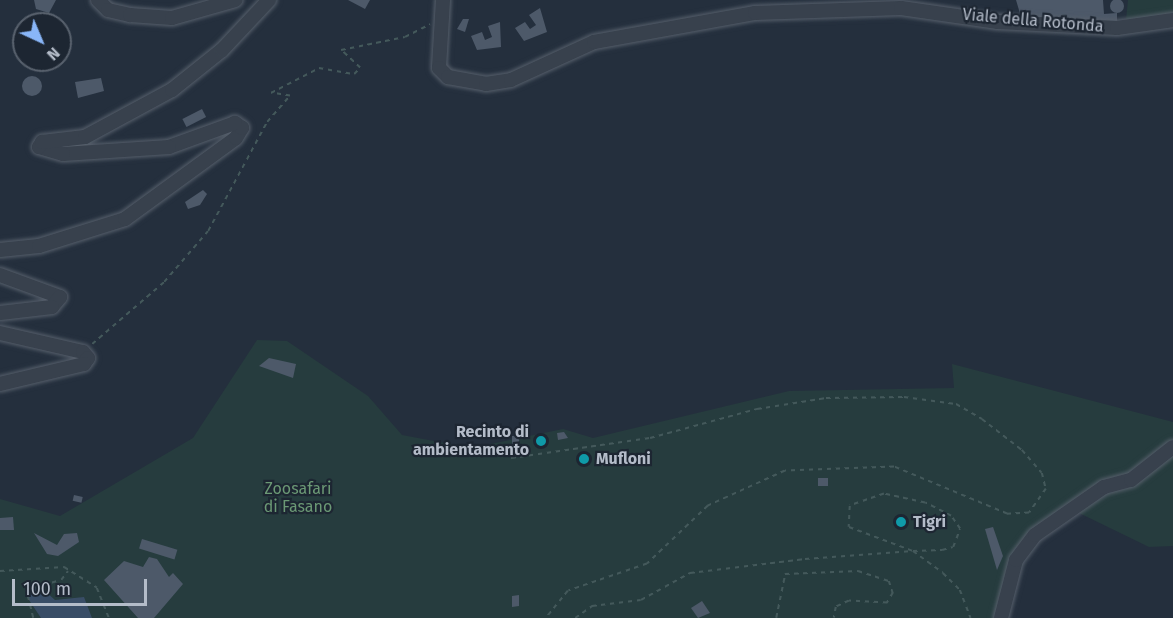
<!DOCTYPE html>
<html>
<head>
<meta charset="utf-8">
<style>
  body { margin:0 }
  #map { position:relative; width:1173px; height:618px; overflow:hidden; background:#242f3d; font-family:"Fira Sans",sans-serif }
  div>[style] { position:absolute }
  .green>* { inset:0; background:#263c3e }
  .water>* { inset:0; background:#394d66 }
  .building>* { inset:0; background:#4d5969; transform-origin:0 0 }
  .round { border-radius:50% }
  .path>* { height:1.5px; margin-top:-0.75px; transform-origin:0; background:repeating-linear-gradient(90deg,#44595b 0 4.5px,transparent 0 9px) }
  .roads { filter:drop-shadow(0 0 2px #565f6b) drop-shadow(0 0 2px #565f6b) }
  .minor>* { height:14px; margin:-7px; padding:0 7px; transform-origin:7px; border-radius:7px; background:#38414d }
  .dots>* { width:16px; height:16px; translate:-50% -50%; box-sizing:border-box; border:3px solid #1d2632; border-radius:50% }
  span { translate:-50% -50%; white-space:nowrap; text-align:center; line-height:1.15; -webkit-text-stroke:4.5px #1d2632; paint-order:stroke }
  .street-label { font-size:16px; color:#b4bcc9 }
  .poi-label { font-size:16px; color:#b4bcc9; font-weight:700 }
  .right { translate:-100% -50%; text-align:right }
  .left { translate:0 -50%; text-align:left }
  .park-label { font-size:16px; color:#6b9975 }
  .north { position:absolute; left:12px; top:12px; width:60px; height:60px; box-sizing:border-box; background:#1d2632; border:2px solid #59626e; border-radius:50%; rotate:136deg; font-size:16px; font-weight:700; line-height:24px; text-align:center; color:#b4bcc9 }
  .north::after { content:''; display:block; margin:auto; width:21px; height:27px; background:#89b6f8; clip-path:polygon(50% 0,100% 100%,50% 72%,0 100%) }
  .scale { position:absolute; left:12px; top:579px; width:135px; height:27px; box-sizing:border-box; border:3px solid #b4bcc9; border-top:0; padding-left:8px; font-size:18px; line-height:21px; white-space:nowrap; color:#b4bcc9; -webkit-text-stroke:4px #1d2632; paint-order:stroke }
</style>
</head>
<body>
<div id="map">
  <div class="green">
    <i style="clip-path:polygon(1128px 0,1173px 0,1173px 13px,1126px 20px)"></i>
    <i style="clip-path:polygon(257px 340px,287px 341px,368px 396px,402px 435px,471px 448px,563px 429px,593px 438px,789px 391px,954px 388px,952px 364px,1173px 422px,1173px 440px,1127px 474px,1034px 529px,1014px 552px,997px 618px,0 618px,0 499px,60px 516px,193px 438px)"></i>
    <i style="clip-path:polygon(1173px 450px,1173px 546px,1149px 547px,1075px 511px)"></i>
  </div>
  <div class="water">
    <i style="clip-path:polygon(37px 584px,55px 600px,84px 597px,92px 618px,41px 618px,27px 597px)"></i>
  </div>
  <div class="building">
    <i class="round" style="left:1110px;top:-1px;width:14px;height:14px"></i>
    <i style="clip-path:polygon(34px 0,56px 0,49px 13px,36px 9px)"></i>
    <i style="clip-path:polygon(348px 0,370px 0,365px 9px)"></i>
    <i style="clip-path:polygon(1016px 0,1103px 0,1104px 14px,1117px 13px,1117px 21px,1021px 17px)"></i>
    <i style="clip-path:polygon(540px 8px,547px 32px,524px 41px,515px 28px,525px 22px,530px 29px,536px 25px,529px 15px)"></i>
    <i style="clip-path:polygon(463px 19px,469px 19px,465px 32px,457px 29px)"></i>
    <i style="clip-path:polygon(500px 22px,501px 47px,477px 50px,471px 36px,482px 32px,485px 40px,492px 37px,488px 26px)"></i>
    <i class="round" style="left:22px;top:76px;width:20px;height:20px"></i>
    <i style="clip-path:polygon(101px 78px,104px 91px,78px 98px,75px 82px)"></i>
    <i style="left:202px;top:109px;width:9px;height:22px;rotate:63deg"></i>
    <i style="clip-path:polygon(203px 190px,207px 194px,200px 205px,188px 209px,185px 202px)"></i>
    <i style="clip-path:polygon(269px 358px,296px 364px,293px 378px,259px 366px)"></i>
    <i style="clip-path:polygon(564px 432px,568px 438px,558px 440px,557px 433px)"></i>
    <i style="left:512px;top:436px;width:7px;height:9px"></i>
    <i style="left:818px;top:478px;width:10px;height:8px"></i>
    <i style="left:74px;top:495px;width:9px;height:6px;rotate:13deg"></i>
    <i style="clip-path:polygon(13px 517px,14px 530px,0 530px,0 518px)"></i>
    <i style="clip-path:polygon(993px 527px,1003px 556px,997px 570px,985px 529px)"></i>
    <i style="clip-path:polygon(34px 533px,57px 545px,64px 534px,77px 533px,79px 542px,58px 556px,47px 554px)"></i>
    <i style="left:142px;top:539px;width:37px;height:10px;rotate:17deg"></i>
    <i style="clip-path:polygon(149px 557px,157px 559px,169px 577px,173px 573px,183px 584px,154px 618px,138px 618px,104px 580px,124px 561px,143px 567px)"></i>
    <i style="clip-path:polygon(519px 595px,519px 606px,512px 607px,512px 596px)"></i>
    <i style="clip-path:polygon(702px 601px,710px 613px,698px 618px,691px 608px)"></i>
  </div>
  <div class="path">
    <i style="left:92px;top:344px;width:95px;rotate:-40.7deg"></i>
    <i style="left:164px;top:282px;width:67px;rotate:-49.2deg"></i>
    <i style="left:208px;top:231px;width:124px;rotate:-61.6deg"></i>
    <i style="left:267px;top:122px;width:35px;rotate:-49deg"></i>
    <i style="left:290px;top:96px;width:19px;rotate:-171deg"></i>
    <i style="left:271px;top:93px;width:54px;rotate:-27.5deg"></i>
    <i style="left:319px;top:68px;width:36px;rotate:10deg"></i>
    <i style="left:354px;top:74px;width:8px;rotate:-45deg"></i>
    <i style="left:360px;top:68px;width:26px;rotate:-137deg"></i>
    <i style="left:341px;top:50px;width:65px;rotate:-11.5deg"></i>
    <i style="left:405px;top:37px;width:28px;rotate:-27deg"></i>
    <i style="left:511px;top:458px;width:140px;rotate:-8.2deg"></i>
    <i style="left:650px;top:438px;width:111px;rotate:-15.2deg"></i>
    <i style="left:757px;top:409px;width:70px;rotate:-9.1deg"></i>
    <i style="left:826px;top:398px;width:78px;rotate:-0.7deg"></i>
    <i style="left:904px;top:397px;width:52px;rotate:7.7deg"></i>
    <i style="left:956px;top:404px;width:30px;rotate:30deg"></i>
    <i style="left:982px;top:419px;width:51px;rotate:37.8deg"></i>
    <i style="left:1022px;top:450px;width:30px;rotate:49deg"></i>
    <i style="left:1042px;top:473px;width:16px;rotate:76deg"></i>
    <i style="left:1046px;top:489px;width:29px;rotate:125deg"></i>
    <i style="left:1029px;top:513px;width:22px;rotate:177deg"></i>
    <i style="left:1007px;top:514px;width:122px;rotate:-157.4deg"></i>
    <i style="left:894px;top:467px;width:109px;rotate:177.9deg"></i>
    <i style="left:785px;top:471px;width:85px;rotate:155.6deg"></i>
    <i style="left:708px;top:506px;width:84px;rotate:136.4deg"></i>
    <i style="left:647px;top:564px;width:83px;rotate:161.1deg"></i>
    <i style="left:568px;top:591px;width:35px;rotate:129deg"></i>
    <i style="left:0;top:571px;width:64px;rotate:-3.6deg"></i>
    <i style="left:64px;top:567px;width:39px;rotate:32deg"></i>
    <i style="left:97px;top:588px;width:32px;rotate:68deg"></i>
    <i style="left:33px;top:618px;width:29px;rotate:-104deg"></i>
    <i style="left:26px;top:590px;width:36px;rotate:-16deg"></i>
    <i style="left:61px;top:580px;width:11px;rotate:-52deg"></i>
    <i style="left:575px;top:618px;width:21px;rotate:-35deg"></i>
    <i style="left:592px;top:606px;width:49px;rotate:-7deg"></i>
    <i style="left:641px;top:600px;width:56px;rotate:-28.9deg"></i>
    <i style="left:690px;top:573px;width:116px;rotate:-6.9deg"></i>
    <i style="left:805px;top:559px;width:108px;rotate:-4.2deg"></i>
    <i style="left:913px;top:551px;width:29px;rotate:-2deg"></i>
    <i style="left:942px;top:550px;width:11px;rotate:-15deg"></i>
    <i style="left:953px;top:547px;width:19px;rotate:-69deg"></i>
    <i style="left:960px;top:529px;width:16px;rotate:-125deg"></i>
    <i style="left:951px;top:516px;width:29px;rotate:-153deg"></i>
    <i style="left:925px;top:503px;width:42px;rotate:-167.6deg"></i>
    <i style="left:884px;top:494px;width:36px;rotate:161deg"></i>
    <i style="left:850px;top:506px;width:21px;rotate:93deg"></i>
    <i style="left:849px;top:527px;width:68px;rotate:20.6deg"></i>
    <i style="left:913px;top:551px;width:37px;rotate:36deg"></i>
    <i style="left:943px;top:573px;width:24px;rotate:45deg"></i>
    <i style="left:960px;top:590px;width:30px;rotate:69deg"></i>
    <i style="left:776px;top:618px;width:45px;rotate:-78.4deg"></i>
    <i style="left:785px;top:574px;width:73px;rotate:-2.4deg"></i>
    <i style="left:858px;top:571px;width:33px;rotate:18deg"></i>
    <i style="left:889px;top:581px;width:13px;rotate:72deg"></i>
    <i style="left:893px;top:593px;width:12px;rotate:121deg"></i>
    <i style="left:887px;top:603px;width:38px;rotate:-177deg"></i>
    <i style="left:849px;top:601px;width:14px;rotate:155deg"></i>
    <i style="left:836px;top:607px;width:11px;rotate:100deg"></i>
  </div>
  <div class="roads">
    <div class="minor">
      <i style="left:98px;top:0;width:14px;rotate:45deg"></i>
      <i style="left:108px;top:10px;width:23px;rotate:13deg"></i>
      <i style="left:130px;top:15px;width:42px;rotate:4.1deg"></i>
      <i style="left:172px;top:18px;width:66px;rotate:-15.9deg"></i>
      <i style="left:443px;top:0;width:68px;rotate:93.4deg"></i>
      <i style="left:439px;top:68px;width:13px;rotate:45deg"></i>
      <i style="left:448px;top:77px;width:39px;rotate:10deg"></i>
      <i style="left:486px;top:84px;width:25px;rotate:-9deg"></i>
      <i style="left:511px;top:80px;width:91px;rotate:-24.6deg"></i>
      <i style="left:594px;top:42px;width:164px;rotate:-10.2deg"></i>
      <i style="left:755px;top:13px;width:146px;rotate:-2deg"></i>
      <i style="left:901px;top:8px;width:98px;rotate:8.2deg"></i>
      <i style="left:998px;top:22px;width:119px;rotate:2.9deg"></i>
      <i style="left:1117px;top:28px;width:57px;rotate:-8.1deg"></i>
      <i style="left:0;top:250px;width:39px;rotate:-6deg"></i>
      <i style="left:39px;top:246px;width:90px;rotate:-17.4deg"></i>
      <i style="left:125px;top:219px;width:137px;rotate:-36.1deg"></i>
      <i style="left:236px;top:138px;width:12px;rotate:-59deg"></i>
      <i style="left:242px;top:128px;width:9px;rotate:-144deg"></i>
      <i style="left:235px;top:123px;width:70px;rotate:160deg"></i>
      <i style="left:169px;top:147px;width:106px;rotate:176.2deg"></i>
      <i style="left:63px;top:154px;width:25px;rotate:-164deg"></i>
      <i style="left:39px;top:147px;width:6px;rotate:-59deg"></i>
      <i style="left:42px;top:142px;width:43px;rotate:-6.6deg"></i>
      <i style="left:85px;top:137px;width:99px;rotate:-28.4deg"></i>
      <i style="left:172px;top:90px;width:64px;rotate:-38.7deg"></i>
      <i style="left:222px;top:50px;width:69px;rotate:-46.8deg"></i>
      <i style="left:0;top:275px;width:64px;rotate:20.1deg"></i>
      <i style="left:60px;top:297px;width:13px;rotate:129deg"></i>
      <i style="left:52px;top:307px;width:52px;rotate:173.4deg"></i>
      <i style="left:0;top:333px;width:85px;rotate:12.9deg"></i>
      <i style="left:83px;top:352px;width:8px;rotate:50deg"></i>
      <i style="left:88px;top:358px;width:7px;rotate:124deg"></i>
      <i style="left:84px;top:364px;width:86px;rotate:166.6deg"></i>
      <i style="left:1001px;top:618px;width:60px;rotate:-75.5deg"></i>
      <i style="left:1016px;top:560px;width:31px;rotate:-53deg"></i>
      <i style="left:1035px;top:535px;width:84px;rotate:-34.8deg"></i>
      <i style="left:1104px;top:487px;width:28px;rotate:-15deg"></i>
      <i style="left:1131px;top:480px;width:53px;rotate:-38.2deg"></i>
    </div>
  </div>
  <div class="dots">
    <i style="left:541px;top:441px;background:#0f9aa8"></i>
    <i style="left:584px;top:459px;background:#0f9aa8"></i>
    <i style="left:901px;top:522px;background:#0f9aa8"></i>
  </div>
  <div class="street-label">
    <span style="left:1033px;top:21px;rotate:5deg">Viale della Rotonda</span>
  </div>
  <div class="poi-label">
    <span class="right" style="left:529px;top:441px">Recinto di<br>ambientamento</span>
    <span class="left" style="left:596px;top:459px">Mufloni</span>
    <span class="left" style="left:913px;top:522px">Tigri</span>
  </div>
  <div class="park-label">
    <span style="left:298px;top:498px">Zoosafari<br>di Fasano</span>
  </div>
  <div class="north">N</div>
  <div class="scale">100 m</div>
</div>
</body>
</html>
